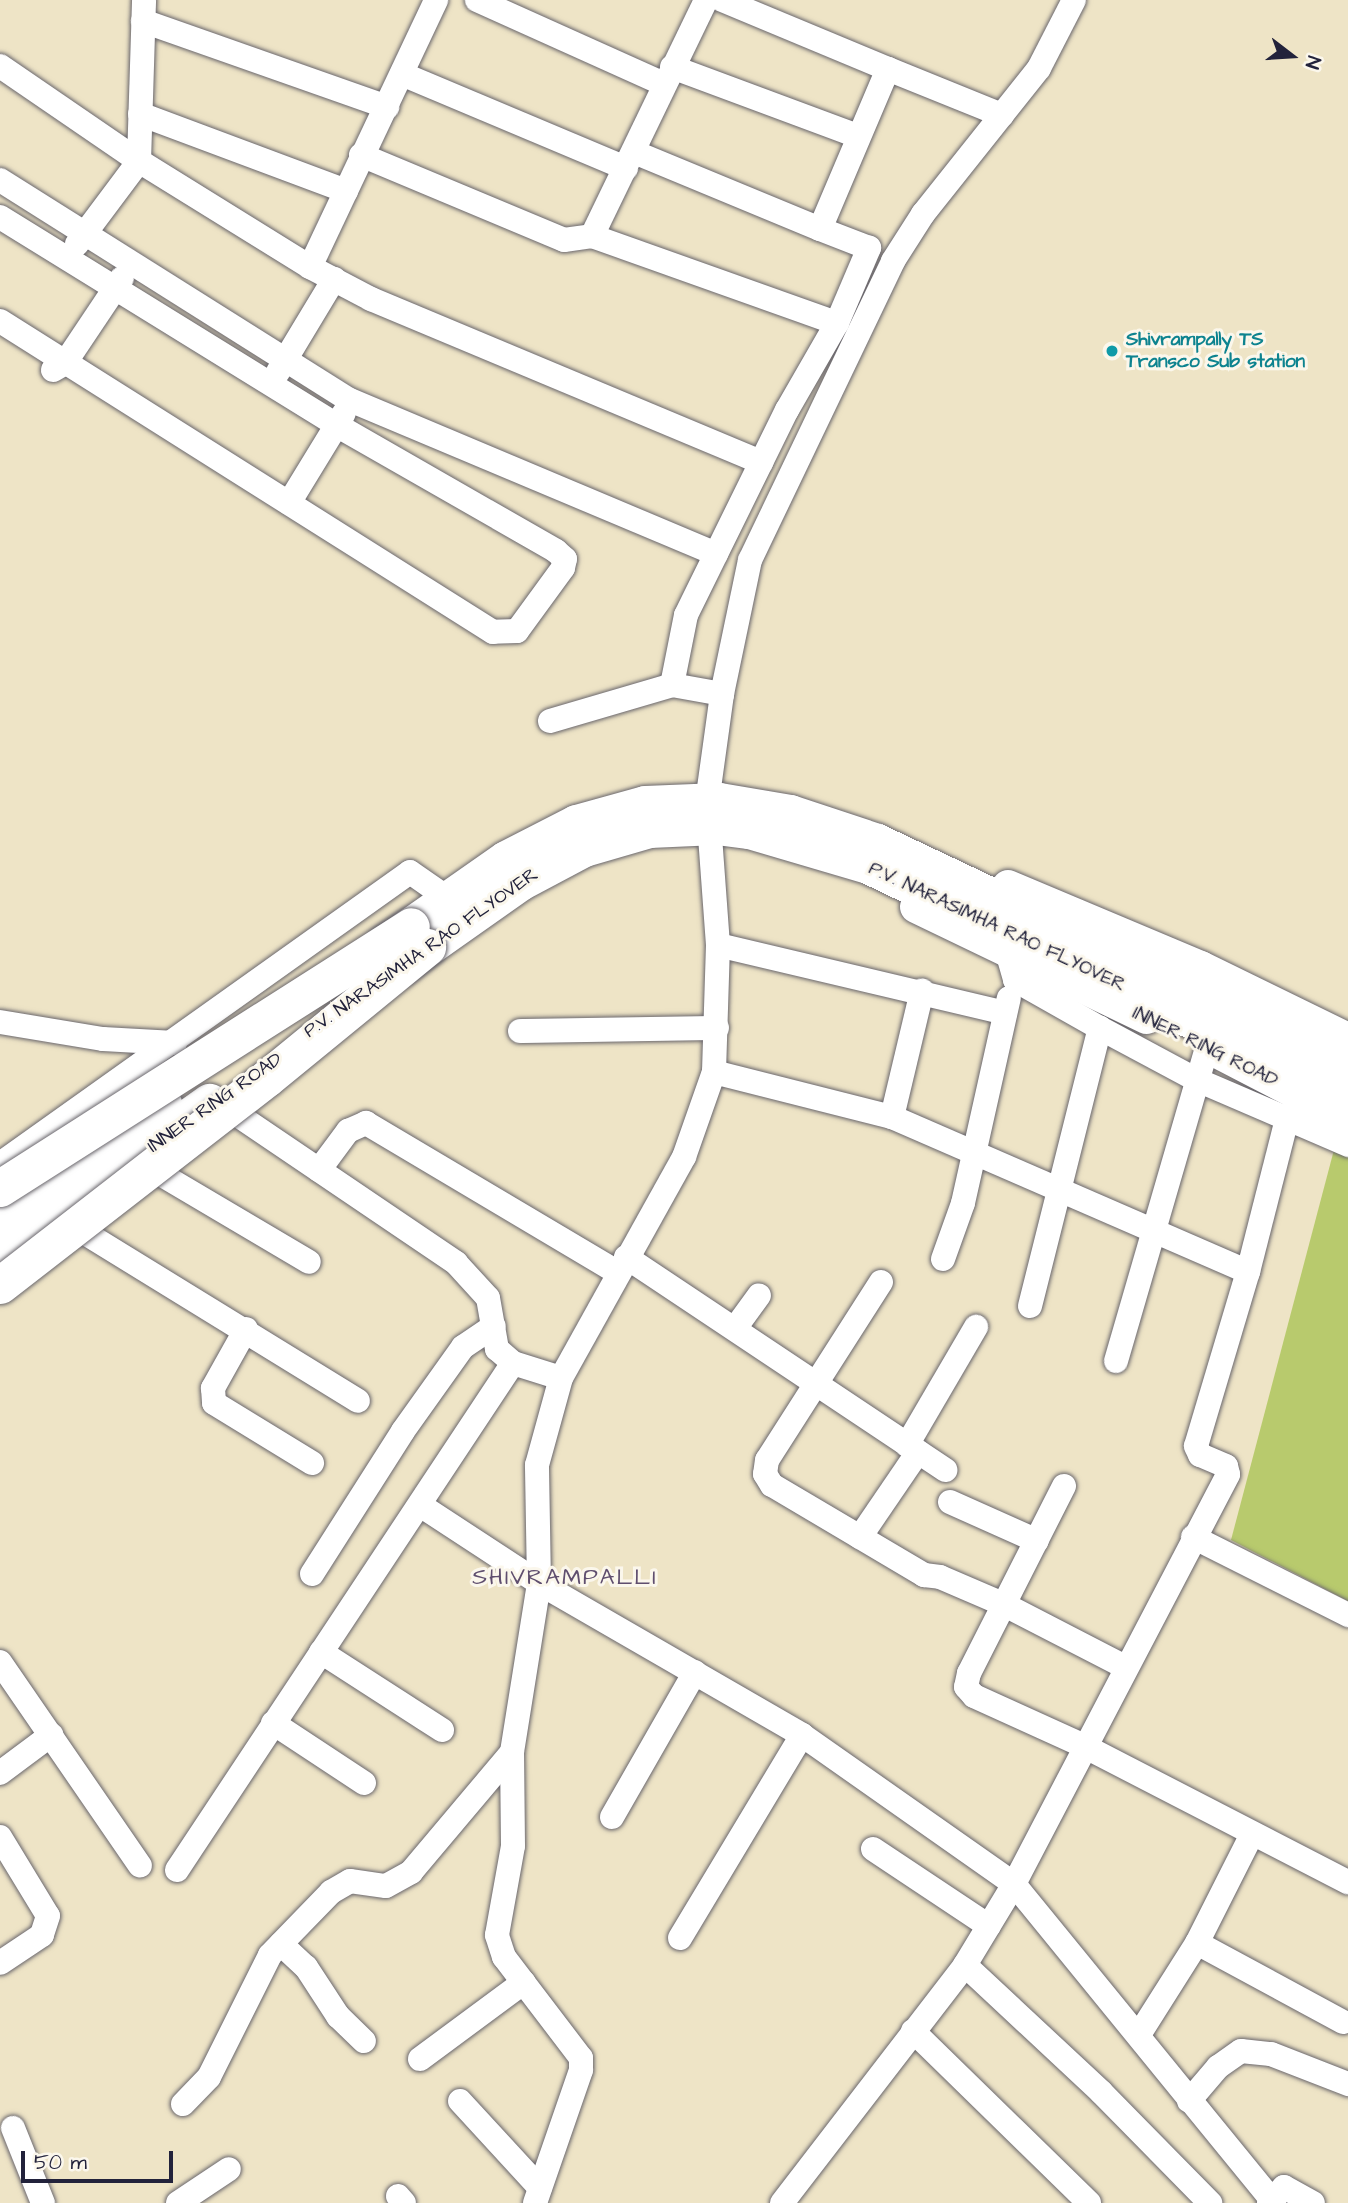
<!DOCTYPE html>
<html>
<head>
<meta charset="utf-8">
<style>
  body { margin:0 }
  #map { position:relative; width:1348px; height:2203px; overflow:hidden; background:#eee4c6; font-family:"Architects Daughter",sans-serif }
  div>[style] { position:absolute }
  .green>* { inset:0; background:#b8ca6d }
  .roads { filter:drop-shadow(0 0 2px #69666c) drop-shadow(0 0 2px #69666c) }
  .minor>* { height:24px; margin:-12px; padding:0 12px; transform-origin:12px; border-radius:12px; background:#fff }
  .major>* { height:32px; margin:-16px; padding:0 16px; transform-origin:16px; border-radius:16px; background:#fff }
  .highway>* { height:37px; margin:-18.5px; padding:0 18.5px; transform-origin:18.5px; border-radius:18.5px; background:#fff }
  .bridges { filter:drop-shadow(0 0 2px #69666c) drop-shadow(0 0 2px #69666c) }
  .highway-bridge>* { height:37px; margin:-18.5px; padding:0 18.5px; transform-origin:18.5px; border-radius:18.5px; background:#fff }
  .dots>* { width:19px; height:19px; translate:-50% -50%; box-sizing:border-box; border:4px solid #fbf7ec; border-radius:50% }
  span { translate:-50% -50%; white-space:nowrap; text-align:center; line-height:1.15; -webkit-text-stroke:6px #fbf7ec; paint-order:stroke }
  .culture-label { font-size:19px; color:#0d838f; font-weight:700 }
  .left { translate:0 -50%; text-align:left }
  .street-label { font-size:19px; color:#22223b }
  .quarter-label { font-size:23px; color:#5f4e6e; letter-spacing:2px }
  .north { position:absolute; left:1257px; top:21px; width:70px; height:70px; -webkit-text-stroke:5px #fbf7ec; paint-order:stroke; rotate:107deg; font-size:19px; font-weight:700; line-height:28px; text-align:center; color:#22223b }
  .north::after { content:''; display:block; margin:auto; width:24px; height:32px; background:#22223b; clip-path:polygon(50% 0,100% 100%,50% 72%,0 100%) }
  .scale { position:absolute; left:21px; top:2151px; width:152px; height:32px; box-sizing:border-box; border:4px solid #22223b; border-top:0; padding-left:9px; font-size:21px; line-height:24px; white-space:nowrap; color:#22223b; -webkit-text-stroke:5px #fbf7ec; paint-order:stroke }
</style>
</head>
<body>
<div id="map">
  <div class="green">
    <i style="clip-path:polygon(1335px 1146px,1348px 1155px,1348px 1601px,1231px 1540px)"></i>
  </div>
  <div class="roads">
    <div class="minor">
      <i style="left:477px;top:0;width:205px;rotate:24.2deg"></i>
      <i style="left:143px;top:21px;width:259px;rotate:19.4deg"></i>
      <i style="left:0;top:66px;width:168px;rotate:34.4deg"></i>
      <i style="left:139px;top:161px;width:201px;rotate:31.8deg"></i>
      <i style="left:310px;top:267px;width:69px;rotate:27.7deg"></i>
      <i style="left:371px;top:299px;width:423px;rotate:22.7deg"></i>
      <i style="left:672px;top:67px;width:198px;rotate:20.4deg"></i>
      <i style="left:888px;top:69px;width:123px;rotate:22deg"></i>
      <i style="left:402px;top:74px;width:243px;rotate:22.8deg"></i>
      <i style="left:140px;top:114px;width:220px;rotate:20.5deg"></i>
      <i style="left:634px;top:152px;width:201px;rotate:22.5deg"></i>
      <i style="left:361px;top:155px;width:220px;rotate:22.7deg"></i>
      <i style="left:564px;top:240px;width:28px;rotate:-8deg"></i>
      <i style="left:592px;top:236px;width:260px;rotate:19.6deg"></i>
      <i style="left:0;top:180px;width:413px;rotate:32.2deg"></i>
      <i style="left:350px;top:400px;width:397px;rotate:22.8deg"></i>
      <i style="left:0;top:217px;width:397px;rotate:31.7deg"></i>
      <i style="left:338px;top:426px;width:251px;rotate:29.8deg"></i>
      <i style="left:556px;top:551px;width:12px;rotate:42deg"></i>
      <i style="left:565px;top:559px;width:9px;rotate:103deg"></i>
      <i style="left:563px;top:568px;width:78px;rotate:126.1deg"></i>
      <i style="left:517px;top:631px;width:24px;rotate:178deg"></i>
      <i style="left:493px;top:632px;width:583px;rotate:-147.75deg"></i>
      <i style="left:592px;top:236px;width:262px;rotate:-64.2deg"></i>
      <i style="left:77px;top:244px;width:104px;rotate:-53.2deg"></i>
      <i style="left:139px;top:161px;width:161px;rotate:-88.2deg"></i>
      <i style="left:310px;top:267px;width:295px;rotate:-64.7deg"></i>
      <i style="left:53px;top:370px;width:14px;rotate:-30deg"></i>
      <i style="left:65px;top:363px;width:102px;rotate:-56.2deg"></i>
      <i style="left:278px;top:372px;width:109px;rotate:-58.9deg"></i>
      <i style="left:289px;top:503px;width:105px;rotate:-58.6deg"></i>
      <i style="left:672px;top:685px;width:71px;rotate:-78.7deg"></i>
      <i style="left:686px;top:615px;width:229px;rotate:-63.8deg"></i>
      <i style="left:787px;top:410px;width:100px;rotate:-60.1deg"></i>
      <i style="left:837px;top:323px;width:82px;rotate:-66.9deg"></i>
      <i style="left:869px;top:248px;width:53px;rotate:-158.8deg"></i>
      <i style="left:820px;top:229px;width:174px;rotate:-67deg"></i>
      <i style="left:888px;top:69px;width:180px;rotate:-157.4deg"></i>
      <i style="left:550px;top:721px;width:127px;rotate:-16.4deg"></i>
      <i style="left:672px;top:685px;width:51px;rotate:10.2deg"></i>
      <i style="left:709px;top:788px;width:95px;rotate:-82.1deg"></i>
      <i style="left:722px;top:694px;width:137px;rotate:-78.2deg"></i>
      <i style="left:750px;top:560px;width:331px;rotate:-64.4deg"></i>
      <i style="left:893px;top:261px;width:56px;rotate:-57.4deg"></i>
      <i style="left:923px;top:214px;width:186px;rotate:-51.5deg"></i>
      <i style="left:1039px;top:68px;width:76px;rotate:-62.8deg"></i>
      <i style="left:718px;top:945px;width:295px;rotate:13.3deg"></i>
      <i style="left:1008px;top:955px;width:26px;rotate:74deg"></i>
      <i style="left:1015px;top:980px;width:98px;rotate:29.5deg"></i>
      <i style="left:1100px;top:1028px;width:108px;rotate:28.2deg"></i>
      <i style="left:1195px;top:1079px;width:167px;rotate:23.3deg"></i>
      <i style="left:0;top:1022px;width:104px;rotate:9.4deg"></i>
      <i style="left:103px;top:1039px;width:72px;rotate:3.2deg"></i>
      <i style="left:520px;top:1031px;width:197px;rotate:-0.9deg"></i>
      <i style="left:714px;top:1072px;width:184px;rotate:14.2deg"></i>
      <i style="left:892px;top:1117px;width:388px;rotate:23.5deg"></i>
      <i style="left:217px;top:1101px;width:289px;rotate:34.1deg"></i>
      <i style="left:456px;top:1263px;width:47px;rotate:47.6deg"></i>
      <i style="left:488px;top:1298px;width:52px;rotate:80deg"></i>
      <i style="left:497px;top:1349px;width:21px;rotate:41deg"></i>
      <i style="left:513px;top:1363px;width:50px;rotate:17.4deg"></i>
      <i style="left:892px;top:1117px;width:130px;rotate:-76.6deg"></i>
      <i style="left:140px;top:1162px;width:196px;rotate:30.6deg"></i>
      <i style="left:0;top:1164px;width:503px;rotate:-35.46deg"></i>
      <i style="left:410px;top:872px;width:40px;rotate:34.9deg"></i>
      <i style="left:319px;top:1170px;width:49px;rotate:-53.4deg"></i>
      <i style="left:348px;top:1131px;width:20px;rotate:-24deg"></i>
      <i style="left:366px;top:1123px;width:292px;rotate:30.7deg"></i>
      <i style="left:64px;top:1220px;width:345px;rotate:31.6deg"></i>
      <i style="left:626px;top:1257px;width:384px;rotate:33.7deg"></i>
      <i style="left:943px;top:1259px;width:59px;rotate:-70.3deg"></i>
      <i style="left:963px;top:1203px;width:210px;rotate:-77.4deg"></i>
      <i style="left:881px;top:1282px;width:211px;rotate:122.6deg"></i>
      <i style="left:767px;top:1460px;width:14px;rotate:98deg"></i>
      <i style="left:765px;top:1474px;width:13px;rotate:58deg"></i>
      <i style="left:772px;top:1485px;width:177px;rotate:30.6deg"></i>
      <i style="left:924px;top:1575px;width:16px;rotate:7deg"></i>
      <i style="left:940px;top:1577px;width:71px;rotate:23.3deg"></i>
      <i style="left:1005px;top:1605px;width:135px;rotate:27.3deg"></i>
      <i style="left:1030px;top:1306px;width:287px;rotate:-75.9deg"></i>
      <i style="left:736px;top:1327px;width:39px;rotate:-54deg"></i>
      <i style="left:246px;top:1329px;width:68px;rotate:119.2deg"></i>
      <i style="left:213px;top:1388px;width:15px;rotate:86deg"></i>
      <i style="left:214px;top:1403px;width:115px;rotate:31.5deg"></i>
      <i style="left:1116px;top:1361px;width:327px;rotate:-73.8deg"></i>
      <i style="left:907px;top:1445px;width:137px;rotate:-59.7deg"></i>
      <i style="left:1064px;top:1486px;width:210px;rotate:116.9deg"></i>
      <i style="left:969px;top:1673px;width:14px;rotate:102deg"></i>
      <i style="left:966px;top:1687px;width:12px;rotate:48deg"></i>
      <i style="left:974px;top:1696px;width:121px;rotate:24.4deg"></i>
      <i style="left:1084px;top:1746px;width:297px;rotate:27.3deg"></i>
      <i style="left:950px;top:1502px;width:95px;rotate:24.1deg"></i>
      <i style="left:420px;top:1505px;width:142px;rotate:33.2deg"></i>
      <i style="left:539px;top:1583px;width:304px;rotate:30deg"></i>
      <i style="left:802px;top:1735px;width:259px;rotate:35.1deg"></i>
      <i style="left:1014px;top:1884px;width:412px;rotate:50.8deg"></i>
      <i style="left:860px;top:1537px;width:103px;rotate:-55.7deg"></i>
      <i style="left:1193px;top:1537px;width:174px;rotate:26.7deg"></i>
      <i style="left:312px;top:1574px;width:169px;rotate:-57.5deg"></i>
      <i style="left:403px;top:1431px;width:103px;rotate:-54.5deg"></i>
      <i style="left:463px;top:1347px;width:37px;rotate:-34deg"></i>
      <i style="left:321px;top:1652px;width:144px;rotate:32.8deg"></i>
      <i style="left:0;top:1662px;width:247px;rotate:55.5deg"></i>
      <i style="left:273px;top:1723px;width:109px;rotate:33.4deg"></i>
      <i style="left:0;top:1773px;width:64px;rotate:-36.7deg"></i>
      <i style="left:612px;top:1817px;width:167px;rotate:-60.2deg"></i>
      <i style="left:0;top:1837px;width:92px;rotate:58.7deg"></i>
      <i style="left:48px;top:1916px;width:20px;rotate:108deg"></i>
      <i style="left:42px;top:1935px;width:50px;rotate:146.3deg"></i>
      <i style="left:873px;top:1849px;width:139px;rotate:33.6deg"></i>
      <i style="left:177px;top:1870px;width:608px;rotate:-56.47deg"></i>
      <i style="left:680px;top:1938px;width:237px;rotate:-59deg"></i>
      <i style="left:1197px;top:1943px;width:166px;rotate:28.4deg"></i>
      <i style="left:281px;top:1944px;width:34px;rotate:43deg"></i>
      <i style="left:306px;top:1967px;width:59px;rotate:56.9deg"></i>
      <i style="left:338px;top:2016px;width:36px;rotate:44deg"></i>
      <i style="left:965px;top:1965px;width:186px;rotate:43deg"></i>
      <i style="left:1101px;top:2092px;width:156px;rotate:45.5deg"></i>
      <i style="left:913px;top:2031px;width:246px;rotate:44.3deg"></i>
      <i style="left:1140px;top:2033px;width:107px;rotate:-57.7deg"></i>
      <i style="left:1197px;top:1943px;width:122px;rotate:-63.2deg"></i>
      <i style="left:420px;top:2059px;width:129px;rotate:-36.5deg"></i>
      <i style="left:460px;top:2101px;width:118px;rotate:47.4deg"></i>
      <i style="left:1189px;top:2101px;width:45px;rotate:-49.5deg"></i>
      <i style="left:1218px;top:2067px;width:28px;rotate:-35deg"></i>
      <i style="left:1241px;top:2051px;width:30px;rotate:6deg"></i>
      <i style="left:1271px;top:2054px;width:83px;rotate:21.3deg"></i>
      <i style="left:183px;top:2104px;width:37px;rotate:-46deg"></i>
      <i style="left:209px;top:2077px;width:136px;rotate:-63.4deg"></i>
      <i style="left:270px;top:1955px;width:88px;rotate:-45.9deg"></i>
      <i style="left:331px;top:1892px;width:22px;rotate:-30deg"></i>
      <i style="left:350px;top:1881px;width:36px;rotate:8deg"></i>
      <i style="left:386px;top:1886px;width:29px;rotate:-29deg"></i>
      <i style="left:411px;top:1872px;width:157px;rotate:-49.9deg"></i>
      <i style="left:13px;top:2128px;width:81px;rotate:68.2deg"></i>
      <i style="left:398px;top:2196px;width:9px;rotate:49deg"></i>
      <i style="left:178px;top:2203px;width:61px;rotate:-33.7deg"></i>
      <i style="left:535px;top:2203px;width:141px;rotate:-70.9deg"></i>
      <i style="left:581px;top:2070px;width:12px;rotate:-90deg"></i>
      <i style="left:581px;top:2058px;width:127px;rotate:-127.3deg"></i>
      <i style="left:504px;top:1957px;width:23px;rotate:-108deg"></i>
      <i style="left:497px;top:1935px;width:90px;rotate:-79.8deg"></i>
      <i style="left:513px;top:1846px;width:94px;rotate:-90.6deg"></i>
      <i style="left:512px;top:1752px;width:171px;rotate:-80.9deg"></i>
      <i style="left:539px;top:1583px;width:118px;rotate:-91deg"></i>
      <i style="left:537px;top:1465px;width:90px;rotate:-74.6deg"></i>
      <i style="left:561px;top:1378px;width:253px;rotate:-60.9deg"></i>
      <i style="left:684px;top:1157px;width:90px;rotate:-70.6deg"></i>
      <i style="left:714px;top:1072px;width:127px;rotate:-88.2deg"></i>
      <i style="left:718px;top:945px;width:108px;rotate:-94.2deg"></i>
      <i style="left:782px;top:2203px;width:300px;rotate:-52.4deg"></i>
      <i style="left:965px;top:1965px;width:95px;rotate:-58.8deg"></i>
      <i style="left:1014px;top:1884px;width:462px;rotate:-62.4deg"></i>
      <i style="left:1228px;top:1474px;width:8px;rotate:-104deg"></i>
      <i style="left:1226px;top:1466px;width:28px;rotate:-157deg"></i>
      <i style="left:1200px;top:1455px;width:10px;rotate:-114deg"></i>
      <i style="left:1196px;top:1446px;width:182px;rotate:-73.4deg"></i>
      <i style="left:1248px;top:1272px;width:162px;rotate:-75.7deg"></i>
      <i style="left:1269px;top:2203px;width:22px;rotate:-47deg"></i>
      <i style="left:1284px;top:2187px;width:33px;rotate:29deg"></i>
    </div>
    <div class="major">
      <i style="left:1008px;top:886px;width:209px;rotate:22.8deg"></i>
      <i style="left:1201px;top:967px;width:164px;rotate:26.1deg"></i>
      <i style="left:916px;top:907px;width:256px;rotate:25.7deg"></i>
      <i style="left:1219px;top:1053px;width:145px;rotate:27.4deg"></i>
    </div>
    <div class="highway">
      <i style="left:386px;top:943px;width:146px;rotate:-35deg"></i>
      <i style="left:506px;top:859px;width:79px;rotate:-27.2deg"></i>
      <i style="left:576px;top:823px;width:72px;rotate:-15.4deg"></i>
      <i style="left:645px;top:804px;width:74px;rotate:-2.3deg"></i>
      <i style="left:719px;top:801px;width:72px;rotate:9.6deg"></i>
      <i style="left:790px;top:813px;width:92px;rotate:18.4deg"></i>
      <i style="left:877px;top:842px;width:521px;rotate:25.34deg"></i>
      <i style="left:402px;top:965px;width:144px;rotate:-35.1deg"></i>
      <i style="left:520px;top:882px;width:72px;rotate:-28deg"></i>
      <i style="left:584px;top:848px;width:68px;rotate:-16.3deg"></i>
      <i style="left:649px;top:829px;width:67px;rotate:-2.6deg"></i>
      <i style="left:716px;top:826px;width:33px;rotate:7deg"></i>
      <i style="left:749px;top:830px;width:124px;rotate:16.4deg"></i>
      <i style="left:868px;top:865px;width:532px;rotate:25.6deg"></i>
      <i style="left:0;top:1219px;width:200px;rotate:-35.4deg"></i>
      <i style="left:0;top:1251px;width:257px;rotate:-35.5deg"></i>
    </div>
  </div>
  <div class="bridges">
    <div class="highway-bridge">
      <i style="left:0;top:1188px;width:487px;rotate:-32.5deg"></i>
      <i style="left:0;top:1285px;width:338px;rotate:-37.8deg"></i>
      <i style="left:267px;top:1078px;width:207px;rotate:-39.3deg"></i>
    </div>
  </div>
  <div class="dots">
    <i style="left:1112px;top:351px;background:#0f9aa8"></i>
  </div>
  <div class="culture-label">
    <span class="left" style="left:1126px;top:351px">Shivrampally TS<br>Transco Sub station</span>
  </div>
  <div class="street-label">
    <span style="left:997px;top:927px;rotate:25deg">P.V. NARASIMHA RAO FLYOVER</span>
    <span style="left:421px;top:953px;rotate:-35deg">P.V. NARASIMHA RAO FLYOVER</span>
    <span style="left:1205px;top:1047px;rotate:26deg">INNER RING ROAD</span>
    <span style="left:215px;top:1103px;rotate:-35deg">INNER RING ROAD</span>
  </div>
  <div class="quarter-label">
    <span style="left:565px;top:1577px">SHIVRAMPALLI</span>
  </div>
  <div class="north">N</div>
  <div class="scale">50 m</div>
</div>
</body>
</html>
